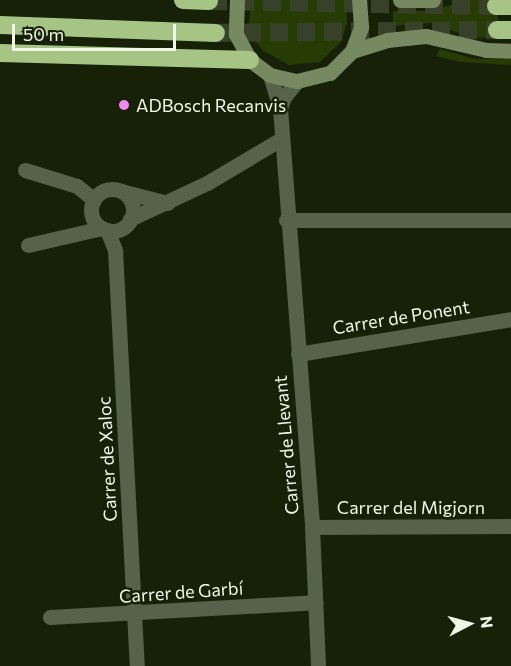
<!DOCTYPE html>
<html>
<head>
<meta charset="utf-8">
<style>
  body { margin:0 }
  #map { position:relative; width:511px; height:666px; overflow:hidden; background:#162108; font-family:Commissioner,sans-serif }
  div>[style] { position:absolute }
  .green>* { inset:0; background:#273c04 }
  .motorway-tunnel>* { height:18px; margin-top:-9px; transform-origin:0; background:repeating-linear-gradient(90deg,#374129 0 18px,transparent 0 27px) }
  .minor>* { height:15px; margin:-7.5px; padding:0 7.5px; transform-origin:7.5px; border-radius:7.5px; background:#566249 }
  .minor>.ring { margin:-7.5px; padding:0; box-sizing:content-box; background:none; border:15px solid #566249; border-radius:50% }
  .secondary>* { height:15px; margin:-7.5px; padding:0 7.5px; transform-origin:7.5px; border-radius:7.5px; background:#768961 }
  .motorway>* { height:18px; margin:-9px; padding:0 9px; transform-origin:9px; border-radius:9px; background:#a6c484 }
  .dots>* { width:16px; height:16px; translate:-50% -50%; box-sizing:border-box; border:3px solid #162108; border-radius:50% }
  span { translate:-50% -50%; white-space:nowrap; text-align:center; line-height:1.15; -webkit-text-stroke:5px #162108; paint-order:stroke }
  .poi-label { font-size:18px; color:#eff7e7 }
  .left { translate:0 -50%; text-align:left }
  .street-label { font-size:18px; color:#eff7e7 }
  .north { position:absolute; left:439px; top:594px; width:60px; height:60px; -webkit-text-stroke:4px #162108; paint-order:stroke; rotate:84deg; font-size:16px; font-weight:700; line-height:24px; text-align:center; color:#eff7e7 }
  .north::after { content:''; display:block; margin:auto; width:21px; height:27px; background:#eff7e7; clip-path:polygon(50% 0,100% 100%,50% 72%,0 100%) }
  .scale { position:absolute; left:12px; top:24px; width:164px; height:27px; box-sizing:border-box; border:3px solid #eff7e7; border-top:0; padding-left:8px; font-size:18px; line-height:21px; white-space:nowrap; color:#eff7e7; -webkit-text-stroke:4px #162108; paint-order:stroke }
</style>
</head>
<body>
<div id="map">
  <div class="green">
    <i style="clip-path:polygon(251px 0,346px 0,347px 24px,340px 43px,320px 62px,289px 65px,262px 50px,254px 39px,249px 24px)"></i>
    <i style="clip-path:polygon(469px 0,497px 0,499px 38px,469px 37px,432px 23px,393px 26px,393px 11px,429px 11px)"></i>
    <i style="clip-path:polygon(440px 49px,475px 59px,511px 59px,511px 65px,460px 62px,436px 56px)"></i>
  </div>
  <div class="motorway-tunnel">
    <i style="left:209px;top:1px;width:287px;rotate:1deg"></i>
    <i style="left:216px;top:33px;width:281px;rotate:-0.6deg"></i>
  </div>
  <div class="minor">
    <i style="left:270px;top:75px;width:34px;rotate:73deg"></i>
    <i style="left:280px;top:108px;width:420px;rotate:85.6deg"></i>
    <i style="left:312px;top:527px;width:139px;rotate:87.5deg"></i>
    <i style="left:280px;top:108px;width:12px;rotate:-70deg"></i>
    <i style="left:284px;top:97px;width:21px;rotate:-51deg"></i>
    <i style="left:25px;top:170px;width:54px;rotate:17.1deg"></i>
    <i style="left:77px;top:186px;width:22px;rotate:39deg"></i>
    <i class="ring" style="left:91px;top:189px;width:27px;height:27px"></i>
    <i style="left:121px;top:191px;width:48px;rotate:14.6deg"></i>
    <i style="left:130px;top:219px;width:85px;rotate:-25.1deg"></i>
    <i style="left:207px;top:183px;width:86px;rotate:-30.7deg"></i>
    <i style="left:286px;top:220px;width:225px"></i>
    <i style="left:107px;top:230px;width:22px;rotate:68deg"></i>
    <i style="left:115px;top:250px;width:417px;rotate:87deg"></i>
    <i style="left:28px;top:245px;width:76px;rotate:-12.9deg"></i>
    <i style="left:298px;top:354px;width:216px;rotate:-9.3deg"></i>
    <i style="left:312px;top:527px;width:199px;rotate:-0.3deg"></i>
    <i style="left:50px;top:617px;width:266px;rotate:-3.2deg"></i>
  </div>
  <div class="secondary">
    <i style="left:237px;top:0;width:34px;rotate:92deg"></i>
    <i style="left:236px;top:34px;width:30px;rotate:62deg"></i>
    <i style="left:250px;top:60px;width:25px;rotate:37deg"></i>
    <i style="left:270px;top:75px;width:28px;rotate:13deg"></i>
    <i style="left:297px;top:81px;width:34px;rotate:-14deg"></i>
    <i style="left:330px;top:73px;width:31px;rotate:-45deg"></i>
    <i style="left:352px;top:51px;width:26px;rotate:-69deg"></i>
    <i style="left:361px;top:27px;width:27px;rotate:-94deg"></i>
    <i style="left:400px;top:0;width:33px"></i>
    <i style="left:352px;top:51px;width:37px;rotate:-17deg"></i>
    <i style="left:387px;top:40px;width:39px;rotate:-6deg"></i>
    <i style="left:426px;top:36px;width:62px;rotate:13.1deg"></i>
    <i style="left:486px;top:50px;width:25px;rotate:2deg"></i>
  </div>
  <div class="motorway">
    <i style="left:183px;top:0;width:26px;rotate:2deg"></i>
    <i style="left:496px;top:6px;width:15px"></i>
    <i style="left:0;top:25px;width:216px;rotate:2.1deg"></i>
    <i style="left:497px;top:30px;width:14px"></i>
    <i style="left:0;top:53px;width:250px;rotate:1.6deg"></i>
  </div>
  <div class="dots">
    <i style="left:124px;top:105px;background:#f18af4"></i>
  </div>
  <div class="poi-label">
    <span class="left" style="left:136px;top:105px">ADBosch Recanvis</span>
  </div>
  <div class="street-label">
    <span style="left:401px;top:317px;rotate:-9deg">Carrer de Ponent</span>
    <span style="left:286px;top:445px;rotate:-95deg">Carrer de Llevant</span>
    <span style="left:107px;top:459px;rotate:-93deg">Carrer de Xaloc</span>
    <span style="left:411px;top:507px">Carrer del Migjorn</span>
    <span style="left:181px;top:592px;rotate:-4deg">Carrer de Garbí</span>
  </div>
  <div class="north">N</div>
  <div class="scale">50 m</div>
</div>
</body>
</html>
